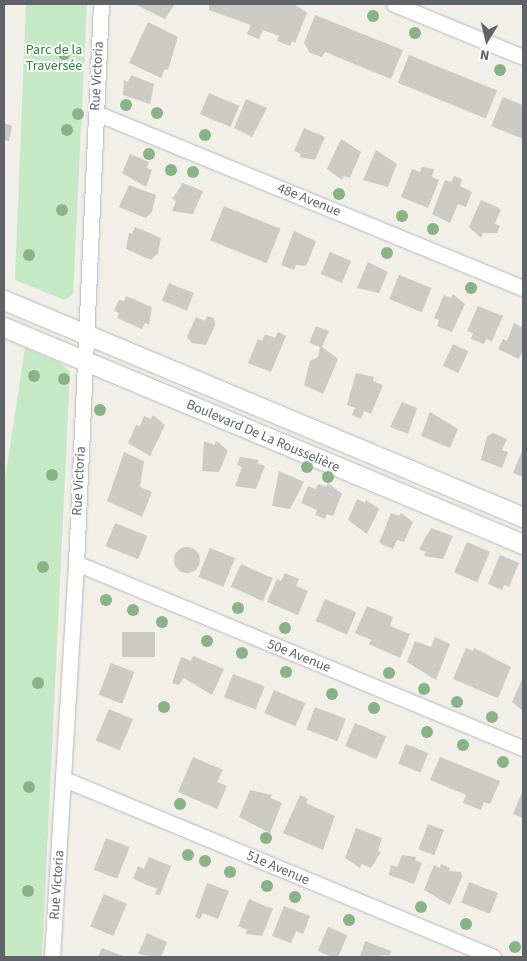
<!DOCTYPE html>
<html>
<head>
<meta charset="utf-8">
<style>
  body { margin:0 }
  #map { position:relative; width:527px; height:961px; overflow:hidden; background:#f1efe8; font-family:"Source Sans 3",sans-serif }
  div>[style] { position:absolute }
  .green>* { inset:0; background:#c5e8c5 }
  .building>* { inset:0; background:#cccac5; transform-origin:0 0 }
  .round { border-radius:50% }
  .roads { filter:drop-shadow(0 0 1px #b5b8bc) drop-shadow(0 0 1px #b5b8bc) }
  .minor>* { height:15px; margin:-7.5px; padding:0 7.5px; transform-origin:7.5px; border-radius:7.5px; background:#fff }
  .tertiary>* { height:19px; margin:-9.5px; padding:0 9.5px; transform-origin:9.5px; border-radius:9.5px; background:#fff }
  .trees>* { width:12px; height:12px; margin:-6px; border-radius:50%; background:#89b387 }
  span { translate:-50% -50%; white-space:nowrap; text-align:center; line-height:1.15; -webkit-text-stroke:4px #fff; paint-order:stroke }
  .park-label { font-size:14px; color:#348238 }
  .street-label { font-size:14px; color:#5f6368 }
  .frame { position:absolute; inset:0; border:5px solid #5f6368; pointer-events:none }
  .north { position:absolute; left:462px; top:15px; width:50px; height:50px; -webkit-text-stroke:4px #fff; paint-order:stroke; rotate:189deg; font-size:14px; font-weight:700; line-height:20px; text-align:center; color:#5f6368 }
  .north::after { content:''; display:block; margin:auto; width:18px; height:22px; background:#5f6368; clip-path:polygon(50% 0,100% 100%,50% 72%,0 100%) }
</style>
</head>
<body>
<div id="map">
  <div class="green">
    <i style="clip-path:polygon(26px 4px,87px 4px,73px 294px,65px 300px,15px 280px)"></i>
    <i style="clip-path:polygon(25px 348px,60px 363px,70px 372px,42px 957px,4px 957px,4px 486px)"></i>
  </div>
  <div class="building">
    <i style="clip-path:polygon(134px 4px,175px 4px,165px 19px)"></i>
    <i style="clip-path:polygon(209px 4px,294px 4px,307px 13px,295px 43px,292px 41px,290px 46px,277px 41px,279px 36px,263px 30px,259px 39px,247px 34px,251px 25px,209px 10px)"></i>
    <i style="clip-path:polygon(315px 15px,403px 50px,391px 79px,325px 52px,322px 57px,310px 53px,304px 43px)"></i>
    <i style="clip-path:polygon(148px 22px,178px 37px,168px 70px,165px 69px,161px 78px,129px 63px)"></i>
    <i style="left:409px;top:55px;width:95px;height:30px;rotate:22deg"></i>
    <i style="clip-path:polygon(131px 75px,154px 84px,150px 104px,123px 95px,124px 80px,128px 82px)"></i>
    <i style="left:209px;top:93px;width:33px;height:23px;rotate:23deg"></i>
    <i style="clip-path:polygon(503px 97px,523px 105px,523px 139px,491px 126px)"></i>
    <i style="clip-path:polygon(246px 99px,267px 108px,252px 137px,234px 128px)"></i>
    <i style="clip-path:polygon(4px 123px,12px 126px,9px 141px,4px 140px)"></i>
    <i style="clip-path:polygon(304px 128px,325px 137px,315px 160px,299px 157px,301px 154px,294px 151px)"></i>
    <i style="clip-path:polygon(341px 139px,361px 152px,350px 178px,344px 176px,342px 180px,327px 169px)"></i>
    <i style="clip-path:polygon(376px 150px,397px 164px,388px 187px,363px 180px)"></i>
    <i style="clip-path:polygon(130px 154px,149px 162px,147px 168px,152px 170px,146px 187px,122px 173px)"></i>
    <i style="clip-path:polygon(422px 167px,434px 169px,432px 177px,439px 180px,428px 208px,401px 197px,412px 169px,420px 172px)"></i>
    <i style="clip-path:polygon(454px 176px,462px 179px,460px 186px,472px 192px,466px 207px,458px 204px,450px 223px,432px 214px,445px 180px,451px 182px)"></i>
    <i style="clip-path:polygon(183px 183px,203px 191px,193px 214px,172px 211px,176px 201px,172px 199px)"></i>
    <i style="clip-path:polygon(129px 185px,156px 195px,152px 212px,146px 218px,119px 207px)"></i>
    <i style="clip-path:polygon(481px 200px,501px 209px,495px 224px,500px 226px,497px 233px,483px 233px,481px 238px,469px 227px)"></i>
    <i style="left:224px;top:206px;width:61px;height:37px;rotate:22deg"></i>
    <i style="clip-path:polygon(135px 227px,161px 238px,158px 253px,151px 260px,126px 249px,129px 233px,132px 234px)"></i>
    <i style="clip-path:polygon(294px 231px,316px 241px,306px 266px,296px 265px,294px 270px,281px 265px)"></i>
    <i style="left:330px;top:252px;width:23px;height:24px;rotate:23deg"></i>
    <i style="clip-path:polygon(368px 262px,388px 272px,379px 293px,357px 288px)"></i>
    <i style="left:399px;top:275px;width:35px;height:26px;rotate:22deg"></i>
    <i style="left:169px;top:283px;width:27px;height:19px;rotate:22deg"></i>
    <i style="clip-path:polygon(453px 294px,465px 304px,452px 332px,437px 326px,439px 320px,434px 318px,444px 295px,451px 298px)"></i>
    <i style="clip-path:polygon(126px 296px,152px 307px,149px 325px,145px 323px,142px 329px,117px 318px,119px 313px,114px 311px,119px 300px,124px 301px)"></i>
    <i style="clip-path:polygon(478px 306px,503px 316px,492px 341px,486px 339px,484px 344px,471px 339px,473px 333px,467px 331px)"></i>
    <i style="clip-path:polygon(207px 316px,214px 318px,215px 325px,206px 345px,192px 343px,187px 337px,196px 317px,205px 321px)"></i>
    <i style="clip-path:polygon(523px 322px,523px 350px,519px 359px,498px 349px,503px 339px,507px 341px,514px 323px,521px 327px)"></i>
    <i style="clip-path:polygon(316px 326px,329px 331px,322px 347px,338px 359px,323px 394px,304px 385px,310px 361px,318px 357px,320px 347px,309px 343px)"></i>
    <i style="clip-path:polygon(278px 332px,286px 336px,271px 372px,248px 363px,258px 339px,262px 341px,265px 334px,275px 338px)"></i>
    <i style="left:453px;top:344px;width:17px;height:24px;rotate:25deg"></i>
    <i style="clip-path:polygon(356px 373px,374px 377px,373px 381px,383px 385px,371px 414px,364px 411px,361px 419px,352px 415px,355px 408px,347px 405px)"></i>
    <i style="clip-path:polygon(402px 402px,417px 408px,408px 434px,390px 427px)"></i>
    <i style="clip-path:polygon(430px 412px,458px 429px,450px 448px,421px 436px)"></i>
    <i style="clip-path:polygon(153px 415px,165px 425px,150px 456px,128px 443px,136px 425px,140px 426px,144px 416px,151px 419px)"></i>
    <i style="clip-path:polygon(493px 433px,507px 439px,502px 450px,508px 452px,502px 468px,481px 460px,487px 436px)"></i>
    <i style="clip-path:polygon(204px 441px,214px 445px,217px 441px,228px 451px,219px 472px,202px 471px)"></i>
    <i style="clip-path:polygon(523px 448px,523px 477px,513px 473px)"></i>
    <i style="clip-path:polygon(124px 452px,144px 461px,140px 487px,152px 492px,142px 517px,107px 501px)"></i>
    <i style="clip-path:polygon(240px 457px,259px 460px,257px 463px,265px 466px,256px 489px,235px 486px,242px 467px,237px 465px)"></i>
    <i style="clip-path:polygon(279px 471px,304px 482px,290px 509px,272px 506px)"></i>
    <i style="clip-path:polygon(328px 483px,342px 494px,333px 516px,327px 514px,325px 519px,315px 515px,317px 510px,301px 503px,308px 486px,316px 489px,318px 484px,326px 487px)"></i>
    <i style="clip-path:polygon(357px 499px,365px 503px,366px 500px,379px 509px,367px 534px,348px 520px)"></i>
    <i style="clip-path:polygon(391px 513px,399px 516px,401px 513px,413px 522px,404px 542px,397px 540px,393px 549px,379px 543px)"></i>
    <i style="left:115px;top:523px;width:35px;height:25px;rotate:22deg"></i>
    <i style="clip-path:polygon(431px 528px,453px 536px,443px 559px,424px 556px,426px 552px,419px 549px)"></i>
    <i style="left:467px;top:542px;width:25px;height:33px;rotate:23deg"></i>
    <i class="round" style="left:174px;top:547px;width:26px;height:26px"></i>
    <i style="left:210px;top:548px;width:27px;height:31px;rotate:22deg"></i>
    <i style="clip-path:polygon(500px 555px,519px 563px,509px 587px,504px 585px,502px 590px,488px 584px)"></i>
    <i style="left:241px;top:564px;width:35px;height:25px;rotate:24deg"></i>
    <i style="clip-path:polygon(285px 573px,299px 579px,296px 586px,308px 591px,298px 615px,267px 602px,277px 579px,281px 581px)"></i>
    <i style="left:325px;top:599px;width:34px;height:24px;rotate:23deg"></i>
    <i style="clip-path:polygon(367px 606px,393px 617px,390px 626px,410px 634px,400px 658px,369px 644px,371px 640px,355px 633px)"></i>
    <i style="left:122px;top:632px;width:33px;height:25px"></i>
    <i style="clip-path:polygon(435px 637px,450px 644px,436px 680px,407px 662px,415px 641px,431px 647px)"></i>
    <i style="clip-path:polygon(466px 648px,473px 651px,474px 648px,511px 667px,498px 698px,453px 679px)"></i>
    <i style="clip-path:polygon(193px 656px,224px 669px,212px 695px,184px 678px,179px 685px,172px 683px,181px 657px,191px 661px)"></i>
    <i style="left:111px;top:663px;width:25px;height:34px;rotate:21deg"></i>
    <i style="left:233px;top:674px;width:34px;height:25px;rotate:21deg"></i>
    <i style="clip-path:polygon(523px 677px,523px 711px,512px 702px)"></i>
    <i style="left:274px;top:690px;width:34px;height:25px;rotate:23deg"></i>
    <i style="left:315px;top:707px;width:33px;height:24px;rotate:21deg"></i>
    <i style="left:109px;top:709px;width:26px;height:34px;rotate:23deg"></i>
    <i style="left:355px;top:723px;width:34px;height:25px;rotate:23deg"></i>
    <i style="left:406px;top:744px;width:24px;height:21px;rotate:22deg"></i>
    <i style="clip-path:polygon(193px 757px,223px 770px,217px 782px,227px 786px,217px 809px,178px 792px)"></i>
    <i style="clip-path:polygon(440px 757px,500px 781px,490px 804px,484px 802px,481px 810px,463px 803px,466px 795px,430px 780px)"></i>
    <i style="clip-path:polygon(250px 790px,272px 795px,270px 798px,282px 803px,270px 833px,239px 817px)"></i>
    <i style="clip-path:polygon(523px 790px,523px 818px,513px 814px)"></i>
    <i style="clip-path:polygon(300px 795px,308px 799px,306px 803px,335px 816px,323px 850px,283px 833px)"></i>
    <i style="left:428px;top:824px;width:17px;height:27px;rotate:21deg"></i>
    <i style="clip-path:polygon(356px 828px,382px 838px,378px 851px,381px 852px,371px 868px,362px 864px,360px 868px,345px 858px)"></i>
    <i style="left:106px;top:838px;width:25px;height:34px;rotate:21deg"></i>
    <i style="clip-path:polygon(402px 855px,416px 857px,415px 860px,422px 863px,414px 884px,389px 875px,391px 865px,397px 867px)"></i>
    <i style="clip-path:polygon(149px 857px,171px 866px,160px 895px,155px 894px,157px 889px,133px 879px,138px 866px,144px 869px)"></i>
    <i style="clip-path:polygon(441px 864px,450px 868px,449px 871px,461px 872px,462px 877px,450px 905px,424px 890px,434px 865px,440px 868px)"></i>
    <i style="left:469px;top:882px;width:31px;height:22px;rotate:21deg"></i>
    <i style="clip-path:polygon(207px 883px,229px 891px,218px 919px,203px 913px,200px 919px,195px 917px)"></i>
    <i style="left:104px;top:894px;width:25px;height:35px;rotate:23deg"></i>
    <i style="clip-path:polygon(249px 899px,273px 909px,262px 936px,245px 934px,247px 930px,238px 926px)"></i>
    <i style="clip-path:polygon(284px 906px,310px 916px,303px 934px,296px 931px,291px 943px,272px 936px)"></i>
    <i style="left:328px;top:927px;width:21px;height:26px;rotate:23deg"></i>
    <i style="clip-path:polygon(147px 933px,167px 942px,161px 957px,138px 954px)"></i>
    <i style="clip-path:polygon(365px 941px,391px 951px,390px 955px,360px 957px)"></i>
    <i style="clip-path:polygon(102px 948px,125px 957px,98px 957px)"></i>
  </div>
  <div class="roads">
    <div class="minor">
      <i style="left:394px;top:4px;width:139px;rotate:22.3deg"></i>
      <i style="left:96px;top:113px;width:461px;rotate:22.3deg"></i>
      <i style="left:76px;top:563px;width:484px;rotate:22.5deg"></i>
      <i style="left:64px;top:779px;width:464px;rotate:22.5deg"></i>
      <i style="left:52px;top:957px;width:395px;rotate:-86.5deg"></i>
      <i style="left:76px;top:563px;width:560px;rotate:-87.44deg"></i>
    </div>
    <div class="tertiary">
      <i style="left:4px;top:300px;width:563px;rotate:22.69deg"></i>
      <i style="left:4px;top:327px;width:563px;rotate:22.69deg"></i>
    </div>
  </div>
  <div class="trees">
    <i style="left:373px;top:16px"></i>
    <i style="left:415px;top:33px"></i>
    <i style="left:64px;top:54px"></i>
    <i style="left:500px;top:70px"></i>
    <i style="left:126px;top:105px"></i>
    <i style="left:157px;top:113px"></i>
    <i style="left:78px;top:114px"></i>
    <i style="left:67px;top:130px"></i>
    <i style="left:205px;top:135px"></i>
    <i style="left:149px;top:154px"></i>
    <i style="left:171px;top:170px"></i>
    <i style="left:193px;top:172px"></i>
    <i style="left:339px;top:194px"></i>
    <i style="left:62px;top:210px"></i>
    <i style="left:402px;top:216px"></i>
    <i style="left:433px;top:229px"></i>
    <i style="left:387px;top:253px"></i>
    <i style="left:29px;top:255px"></i>
    <i style="left:471px;top:288px"></i>
    <i style="left:34px;top:376px"></i>
    <i style="left:64px;top:379px"></i>
    <i style="left:100px;top:410px"></i>
    <i style="left:307px;top:467px"></i>
    <i style="left:52px;top:475px"></i>
    <i style="left:328px;top:477px"></i>
    <i style="left:43px;top:567px"></i>
    <i style="left:106px;top:600px"></i>
    <i style="left:238px;top:608px"></i>
    <i style="left:133px;top:610px"></i>
    <i style="left:162px;top:622px"></i>
    <i style="left:285px;top:628px"></i>
    <i style="left:207px;top:641px"></i>
    <i style="left:242px;top:653px"></i>
    <i style="left:286px;top:672px"></i>
    <i style="left:389px;top:673px"></i>
    <i style="left:38px;top:683px"></i>
    <i style="left:424px;top:689px"></i>
    <i style="left:332px;top:694px"></i>
    <i style="left:457px;top:702px"></i>
    <i style="left:164px;top:707px"></i>
    <i style="left:374px;top:708px"></i>
    <i style="left:492px;top:717px"></i>
    <i style="left:427px;top:732px"></i>
    <i style="left:463px;top:745px"></i>
    <i style="left:503px;top:762px"></i>
    <i style="left:29px;top:787px"></i>
    <i style="left:180px;top:804px"></i>
    <i style="left:266px;top:838px"></i>
    <i style="left:188px;top:855px"></i>
    <i style="left:205px;top:861px"></i>
    <i style="left:230px;top:872px"></i>
    <i style="left:267px;top:886px"></i>
    <i style="left:28px;top:891px"></i>
    <i style="left:295px;top:897px"></i>
    <i style="left:421px;top:907px"></i>
    <i style="left:349px;top:920px"></i>
    <i style="left:466px;top:924px"></i>
    <i style="left:515px;top:947px"></i>
  </div>
  <div class="park-label">
    <span style="left:54px;top:58px">Parc de la<br>Traversée</span>
  </div>
  <div class="street-label">
    <span style="left:97px;top:76px;rotate:-87deg">Rue Victoria</span>
    <span style="left:309px;top:200px;rotate:22deg">48e Avenue</span>
    <span style="left:263px;top:436px;rotate:23deg">Boulevard De La Rousselière</span>
    <span style="left:79px;top:481px;rotate:-87deg">Rue Victoria</span>
    <span style="left:299px;top:656px;rotate:22deg">50e Avenue</span>
    <span style="left:278px;top:868px;rotate:23deg">51e Avenue</span>
    <span style="left:57px;top:885px;rotate:-86deg">Rue Victoria</span>
  </div>
  <div class="frame"></div>
  <div class="north">N</div>
</div>
</body>
</html>
